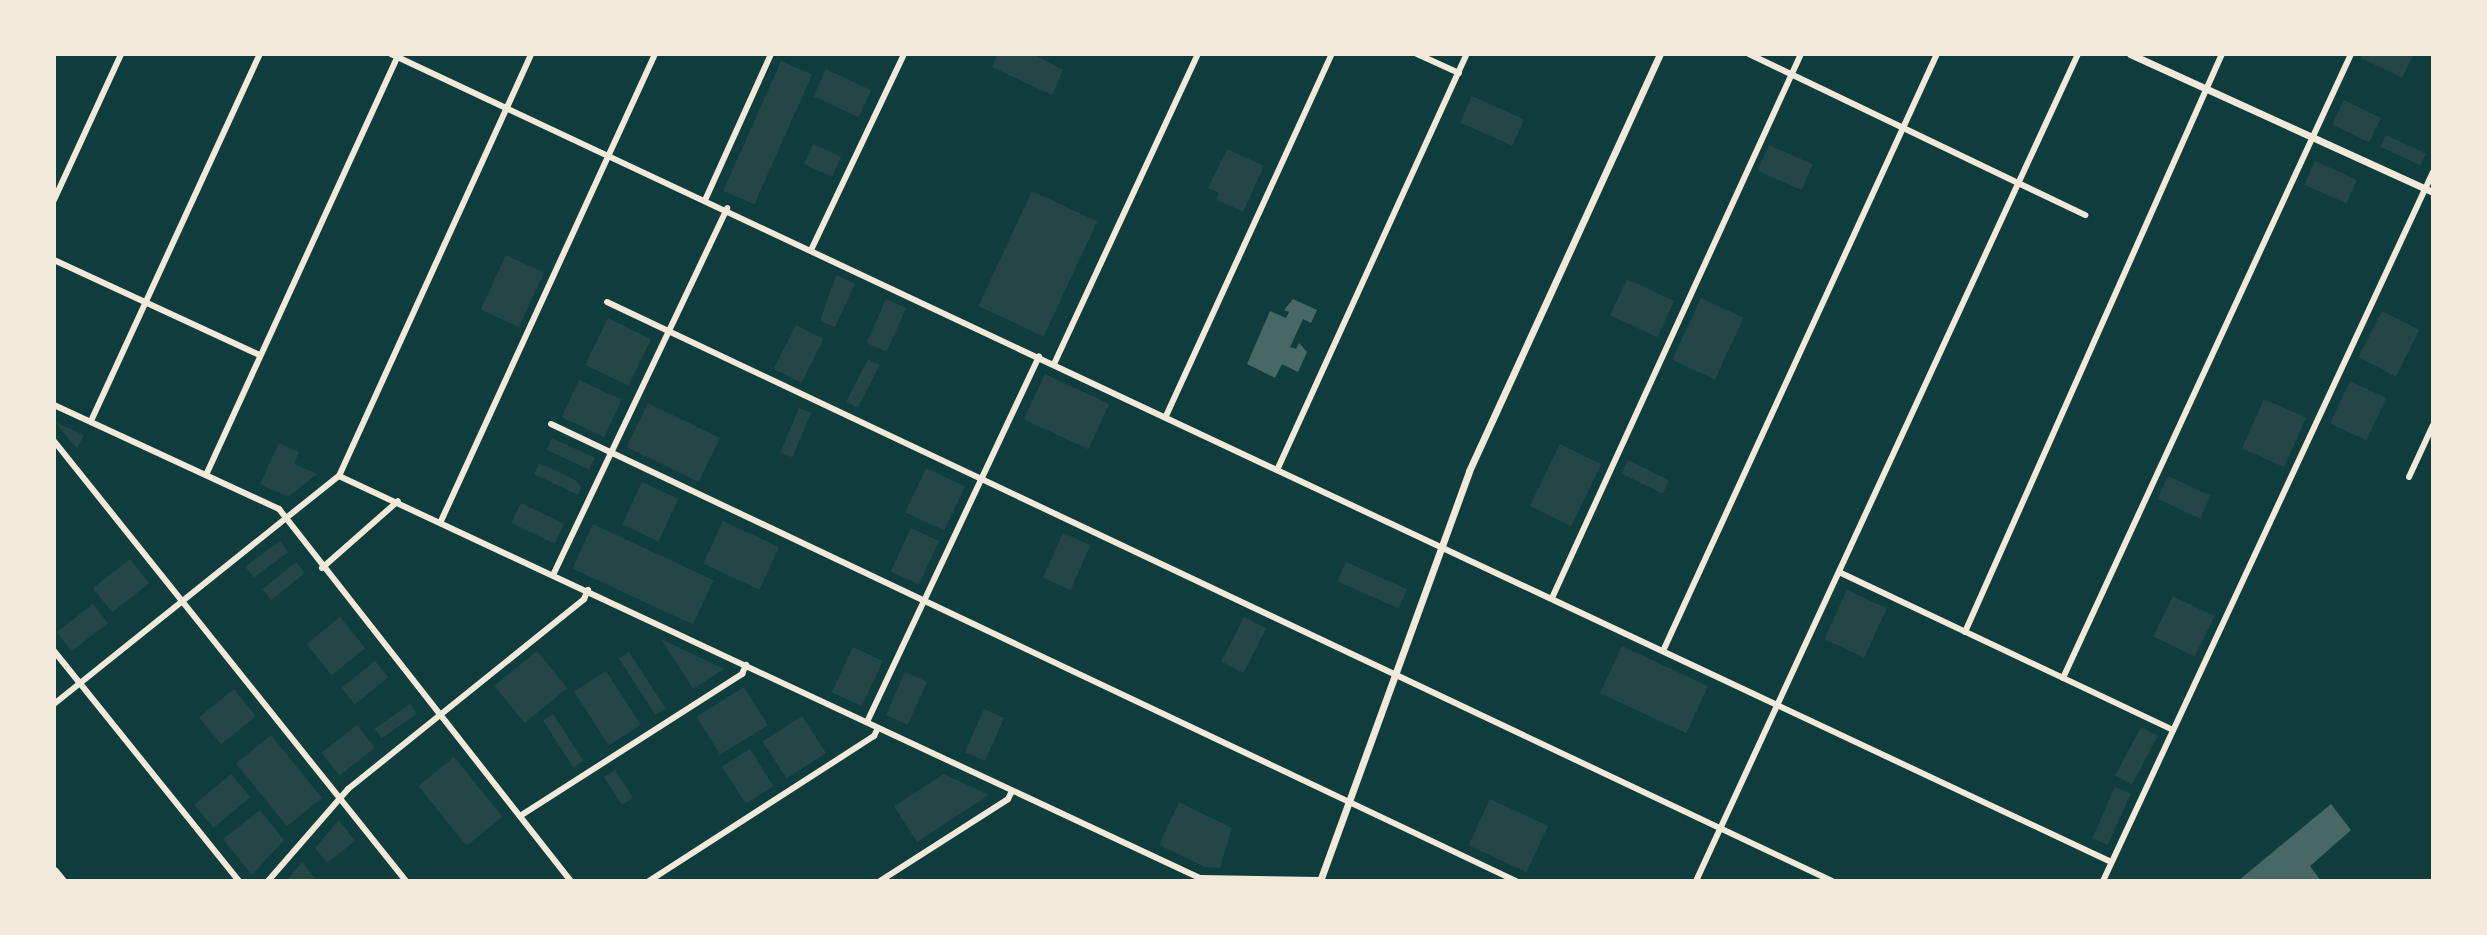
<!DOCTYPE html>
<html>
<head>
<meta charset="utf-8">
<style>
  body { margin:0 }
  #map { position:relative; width:2487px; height:935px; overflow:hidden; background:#0f3d3e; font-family:"Exo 2",sans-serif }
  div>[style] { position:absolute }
  .green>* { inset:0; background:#244646; transform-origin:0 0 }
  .building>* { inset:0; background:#486865 }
  .minor>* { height:6px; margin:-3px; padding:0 3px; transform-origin:3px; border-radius:3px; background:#f1e9da }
  .tertiary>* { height:7px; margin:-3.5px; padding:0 3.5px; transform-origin:3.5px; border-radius:3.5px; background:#f1e9da }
  .primary>* { height:9px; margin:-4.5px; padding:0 4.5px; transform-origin:4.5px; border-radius:4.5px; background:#f1e9da }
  span { translate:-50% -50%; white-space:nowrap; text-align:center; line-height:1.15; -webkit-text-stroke:8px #f1e9da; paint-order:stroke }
  .frame { position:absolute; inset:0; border:56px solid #f1e9da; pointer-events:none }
</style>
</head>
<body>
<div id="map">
  <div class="green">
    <i style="clip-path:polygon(998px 54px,1033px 54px,1063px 70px,1052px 95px,992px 67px)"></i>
    <i style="clip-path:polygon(2363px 54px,2414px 54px,2402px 78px,2361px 58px)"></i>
    <i style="left:781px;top:61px;width:34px;height:142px;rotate:24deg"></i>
    <i style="left:826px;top:69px;width:50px;height:30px;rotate:25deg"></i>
    <i style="left:1472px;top:96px;width:57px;height:29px;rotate:24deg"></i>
    <i style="left:2344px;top:100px;width:41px;height:27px;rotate:26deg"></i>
    <i style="left:2386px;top:135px;width:44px;height:13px;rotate:25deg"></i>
    <i style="left:813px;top:144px;width:31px;height:22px;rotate:25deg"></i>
    <i style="left:1769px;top:145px;width:48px;height:28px;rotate:24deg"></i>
    <i style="clip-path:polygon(1227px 149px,1264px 166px,1243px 212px,1216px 199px,1219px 193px,1208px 188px)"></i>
    <i style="left:2315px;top:161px;width:46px;height:26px;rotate:24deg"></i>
    <i style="left:1032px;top:191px;width:72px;height:127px;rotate:25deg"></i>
    <i style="left:506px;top:255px;width:42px;height:60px;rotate:25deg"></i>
    <i style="clip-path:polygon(836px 275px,855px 284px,835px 327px,820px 321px)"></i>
    <i style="left:1627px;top:279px;width:52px;height:40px;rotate:25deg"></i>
    <i style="left:1701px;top:298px;width:47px;height:68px;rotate:25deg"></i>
    <i style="left:886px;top:299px;width:22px;height:48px;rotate:24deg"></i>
    <i style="left:2382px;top:311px;width:42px;height:52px;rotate:27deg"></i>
    <i style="left:608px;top:318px;width:48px;height:52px;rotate:26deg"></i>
    <i style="left:796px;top:325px;width:31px;height:49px;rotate:27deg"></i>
    <i style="left:868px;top:359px;width:13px;height:48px;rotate:27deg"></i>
    <i style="left:1045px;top:374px;width:71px;height:50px;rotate:25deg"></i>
    <i style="left:579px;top:380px;width:47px;height:41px;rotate:25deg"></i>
    <i style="left:2350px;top:381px;width:40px;height:47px;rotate:25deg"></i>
    <i style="left:2264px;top:399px;width:46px;height:54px;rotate:24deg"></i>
    <i style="left:648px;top:403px;width:80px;height:49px;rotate:26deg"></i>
    <i style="left:799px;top:408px;width:13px;height:48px;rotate:23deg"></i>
    <i style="clip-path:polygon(55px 422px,84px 435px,77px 449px)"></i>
    <i style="left:552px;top:438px;width:47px;height:13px;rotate:25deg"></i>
    <i style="clip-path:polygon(279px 443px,299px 452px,294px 464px,317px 474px,288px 497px,260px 484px)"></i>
    <i style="left:1560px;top:444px;width:46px;height:69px;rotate:26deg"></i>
    <i style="left:1628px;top:460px;width:46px;height:15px;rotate:26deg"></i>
    <i style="clip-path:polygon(539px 463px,575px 480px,581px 487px,578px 495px,534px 474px)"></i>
    <i style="left:926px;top:468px;width:43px;height:49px;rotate:25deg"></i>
    <i style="left:2168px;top:476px;width:47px;height:25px;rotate:25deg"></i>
    <i style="left:642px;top:482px;width:40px;height:47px;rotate:25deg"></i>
    <i style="left:521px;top:503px;width:48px;height:22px;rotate:26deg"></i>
    <i style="left:723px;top:521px;width:62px;height:47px;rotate:25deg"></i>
    <i style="left:593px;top:524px;width:133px;height:49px;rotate:25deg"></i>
    <i style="left:911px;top:528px;width:31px;height:48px;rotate:25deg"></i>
    <i style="left:1063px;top:533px;width:30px;height:49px;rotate:24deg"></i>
    <i style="left:280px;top:541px;width:14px;height:43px;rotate:54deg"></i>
    <i style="left:130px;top:559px;width:31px;height:47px;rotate:52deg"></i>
    <i style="left:296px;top:562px;width:14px;height:43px;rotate:51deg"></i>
    <i style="left:1346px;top:562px;width:67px;height:21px;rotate:24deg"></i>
    <i style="left:1847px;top:590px;width:44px;height:54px;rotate:25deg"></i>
    <i style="left:2173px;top:596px;width:46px;height:45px;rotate:26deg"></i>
    <i style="left:93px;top:604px;width:24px;height:46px;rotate:52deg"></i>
    <i style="left:340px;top:617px;width:40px;height:43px;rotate:51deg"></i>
    <i style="left:1244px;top:617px;width:25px;height:50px;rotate:27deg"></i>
    <i style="clip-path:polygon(661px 639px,724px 669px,693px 689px)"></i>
    <i style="left:1622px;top:646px;width:95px;height:52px;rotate:25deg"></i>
    <i style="left:853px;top:647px;width:33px;height:50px;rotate:25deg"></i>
    <i style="left:537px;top:651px;width:48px;height:55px;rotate:51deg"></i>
    <i style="left:629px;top:652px;width:67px;height:12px;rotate:57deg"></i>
    <i style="left:375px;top:661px;width:21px;height:43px;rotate:51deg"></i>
    <i style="left:606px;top:671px;width:64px;height:38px;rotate:57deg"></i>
    <i style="left:905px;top:672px;width:24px;height:47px;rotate:24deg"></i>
    <i style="left:744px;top:687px;width:45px;height:56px;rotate:58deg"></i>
    <i style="left:234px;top:689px;width:35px;height:45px;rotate:51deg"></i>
    <i style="left:410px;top:704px;width:12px;height:43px;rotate:55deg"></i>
    <i style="left:984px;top:709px;width:22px;height:47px;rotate:24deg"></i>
    <i style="left:553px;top:714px;width:56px;height:12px;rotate:57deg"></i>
    <i style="left:802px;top:716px;width:44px;height:47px;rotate:57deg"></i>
    <i style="left:357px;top:725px;width:29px;height:45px;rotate:52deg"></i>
    <i style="left:2141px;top:727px;width:19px;height:55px;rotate:28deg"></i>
    <i style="left:271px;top:735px;width:81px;height:45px;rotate:51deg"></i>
    <i style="left:750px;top:749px;width:44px;height:33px;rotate:58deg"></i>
    <i style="left:454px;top:757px;width:77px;height:46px;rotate:51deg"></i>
    <i style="left:615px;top:770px;width:33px;height:13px;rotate:57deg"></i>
    <i style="left:231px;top:774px;width:30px;height:48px;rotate:50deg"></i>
    <i style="clip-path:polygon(944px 774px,989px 795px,917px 842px,894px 806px)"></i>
    <i style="left:2115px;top:787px;width:17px;height:56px;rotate:24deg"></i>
    <i style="left:1490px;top:799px;width:64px;height:51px;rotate:25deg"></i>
    <i style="clip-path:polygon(1179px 802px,1232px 828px,1220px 868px,1205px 867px,1159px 845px)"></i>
    <i style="clip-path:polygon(260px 810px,284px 840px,252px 875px,223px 839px)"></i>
    <i style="clip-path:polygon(339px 820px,355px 841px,327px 863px,315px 848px)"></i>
    <i style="clip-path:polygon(302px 862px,317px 881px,286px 881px)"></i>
  </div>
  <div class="building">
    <i style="clip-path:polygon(1293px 299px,1317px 310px,1311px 323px,1303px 319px,1290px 347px,1296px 349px,1299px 343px,1307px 352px,1298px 372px,1282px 364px,1275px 378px,1247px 364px,1270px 311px,1286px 318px,1289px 312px,1284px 310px)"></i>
    <i style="clip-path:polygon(2331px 804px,2351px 830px,2310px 866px,2321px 881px,2238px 881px)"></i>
  </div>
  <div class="minor">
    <i style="left:391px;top:54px;width:1900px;rotate:25.16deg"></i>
    <i style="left:1417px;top:54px;width:46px;rotate:24.3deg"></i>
    <i style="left:1749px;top:54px;width:373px;rotate:25.6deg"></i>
    <i style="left:706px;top:198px;width:158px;rotate:-65.7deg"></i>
    <i style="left:54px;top:200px;width:161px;rotate:-65.3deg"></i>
    <i style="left:812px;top:248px;width:215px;rotate:-64.6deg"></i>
    <i style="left:54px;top:260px;width:227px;rotate:24.8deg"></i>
    <i style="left:607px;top:302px;width:1355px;rotate:25.3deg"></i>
    <i style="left:1054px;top:364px;width:342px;rotate:-65.1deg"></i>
    <i style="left:54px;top:405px;width:248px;rotate:24.8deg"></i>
    <i style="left:279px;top:509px;width:473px;rotate:51.9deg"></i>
    <i style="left:1166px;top:416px;width:398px;rotate:-65.4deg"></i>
    <i style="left:91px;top:421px;width:404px;rotate:-65.3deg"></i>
    <i style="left:551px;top:424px;width:1068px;rotate:25.34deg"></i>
    <i style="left:54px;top:441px;width:563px;rotate:51.34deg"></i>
    <i style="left:1278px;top:468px;width:455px;rotate:-65.5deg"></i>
    <i style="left:206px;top:475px;width:463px;rotate:-65.4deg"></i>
    <i style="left:339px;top:476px;width:950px;rotate:25.03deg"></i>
    <i style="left:1200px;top:878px;width:120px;rotate:1deg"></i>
    <i style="left:2409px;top:477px;width:57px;rotate:-65.2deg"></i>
    <i style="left:441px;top:521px;width:514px;rotate:-65.38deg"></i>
    <i style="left:322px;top:568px;width:101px;rotate:-41.4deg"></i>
    <i style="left:554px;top:573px;width:404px;rotate:-64.6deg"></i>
    <i style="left:1841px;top:573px;width:367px;rotate:25.3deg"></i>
    <i style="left:1552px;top:598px;width:598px;rotate:-65.41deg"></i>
    <i style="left:1965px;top:632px;width:633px;rotate:-66.03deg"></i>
    <i style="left:54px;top:651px;width:295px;rotate:51.2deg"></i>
    <i style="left:1663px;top:651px;width:657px;rotate:-65.35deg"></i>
    <i style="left:2063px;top:678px;width:687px;rotate:-65.22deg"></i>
    <i style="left:54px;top:704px;width:365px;rotate:-38.7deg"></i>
    <i style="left:339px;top:476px;width:464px;rotate:-65.5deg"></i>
    <i style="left:867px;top:722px;width:404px;rotate:-64.8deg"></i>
    <i style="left:520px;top:816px;width:264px;rotate:-32.6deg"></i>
    <i style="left:742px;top:674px;width:10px;rotate:-66deg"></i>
    <i style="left:268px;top:881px;width:122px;rotate:-49deg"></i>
    <i style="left:348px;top:789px;width:303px;rotate:-38.8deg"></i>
    <i style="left:584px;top:599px;width:10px;rotate:-66deg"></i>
    <i style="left:649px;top:881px;width:268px;rotate:-32.8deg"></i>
    <i style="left:874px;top:736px;width:9px;rotate:-63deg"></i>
    <i style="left:880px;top:881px;width:152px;rotate:-32.6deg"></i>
    <i style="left:1008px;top:799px;width:9px;rotate:-63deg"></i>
    <i style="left:1696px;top:881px;width:911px;rotate:-65.21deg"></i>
    <i style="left:2103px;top:881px;width:782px;rotate:-65.04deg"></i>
  </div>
  <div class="tertiary">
    <i style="left:2130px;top:54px;width:333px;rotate:24.5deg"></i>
    <i style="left:1320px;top:881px;width:436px;rotate:-70deg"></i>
    <i style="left:1469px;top:471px;width:459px;rotate:-65.4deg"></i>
  </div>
  <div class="primary">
    <i style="left:54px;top:871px;width:13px;rotate:51deg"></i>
  </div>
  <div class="frame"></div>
</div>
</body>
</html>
